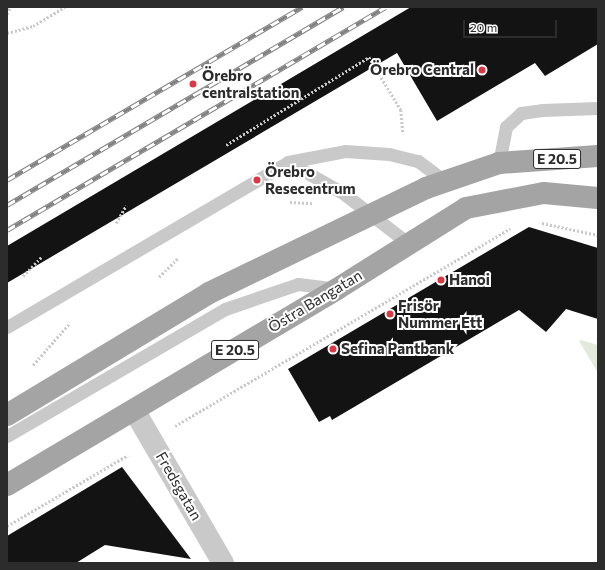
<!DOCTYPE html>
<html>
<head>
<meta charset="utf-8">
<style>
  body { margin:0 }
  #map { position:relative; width:605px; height:570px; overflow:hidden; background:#fff; font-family:Commissioner,sans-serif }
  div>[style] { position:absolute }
  .green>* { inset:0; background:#e3e9db }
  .building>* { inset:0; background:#131313 }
  .path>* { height:2.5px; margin-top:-1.25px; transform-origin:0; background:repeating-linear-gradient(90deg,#c9c9c9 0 2px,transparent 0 4px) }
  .service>* { height:13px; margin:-6.5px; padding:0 6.5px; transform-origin:6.5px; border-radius:6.5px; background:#c9c9c9 }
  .minor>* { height:22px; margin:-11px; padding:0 11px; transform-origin:11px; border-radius:11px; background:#c9c9c9 }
  .primary>* { height:22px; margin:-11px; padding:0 11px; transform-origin:11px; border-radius:11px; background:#a4a4a4 }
  .rail>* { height:4.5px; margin-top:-2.25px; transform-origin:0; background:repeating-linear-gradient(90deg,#fff 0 9px,#818181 0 18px); box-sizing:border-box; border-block:1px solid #818181 }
  .dots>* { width:11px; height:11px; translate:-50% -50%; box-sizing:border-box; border:2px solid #fff; border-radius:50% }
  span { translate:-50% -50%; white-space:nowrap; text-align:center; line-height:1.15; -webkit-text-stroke:4px #fff; paint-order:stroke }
  .shield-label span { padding:1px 3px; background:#fff; border:1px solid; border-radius:3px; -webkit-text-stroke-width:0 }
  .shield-label { font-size:14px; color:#2c2c2c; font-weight:700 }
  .poi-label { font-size:15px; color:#2c2c2c; font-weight:700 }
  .right { translate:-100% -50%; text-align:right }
  .left { translate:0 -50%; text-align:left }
  .street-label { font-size:15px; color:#2c2c2c }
  .frame { position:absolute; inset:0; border:8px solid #2c2c2c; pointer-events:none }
  .scale { position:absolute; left:463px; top:20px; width:94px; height:18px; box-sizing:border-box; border:2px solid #2c2c2c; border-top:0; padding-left:5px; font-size:12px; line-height:14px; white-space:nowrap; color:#2c2c2c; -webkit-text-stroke:3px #fff; paint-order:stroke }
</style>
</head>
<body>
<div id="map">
  <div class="green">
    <i style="clip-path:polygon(581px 340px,598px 345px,598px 373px,579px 341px)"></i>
  </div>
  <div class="building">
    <i style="clip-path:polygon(411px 7px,598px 7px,598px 44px,545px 76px,535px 63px,437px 121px,397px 53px,7px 283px,7px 246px)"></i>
    <i style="clip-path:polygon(529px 227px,598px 248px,598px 319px,566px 309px,546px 332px,519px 310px,332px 420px,330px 416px,319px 422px,288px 369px)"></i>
    <i style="clip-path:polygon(122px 467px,191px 559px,105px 545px,76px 563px,7px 563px,7px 536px)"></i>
  </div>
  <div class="path">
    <i style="left:7px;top:14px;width:8px;rotate:-67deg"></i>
    <i style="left:7px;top:33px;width:27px;rotate:-15deg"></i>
    <i style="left:33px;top:26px;width:37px;rotate:-31deg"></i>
    <i style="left:226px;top:145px;width:168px;rotate:-31.6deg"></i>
    <i style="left:369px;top:57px;width:62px;rotate:58.9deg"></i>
    <i style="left:401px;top:110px;width:24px;rotate:85deg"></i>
    <i style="left:290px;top:202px;width:22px;rotate:3deg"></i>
    <i style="left:116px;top:223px;width:20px;rotate:-60deg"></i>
    <i style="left:542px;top:223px;width:57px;rotate:12.1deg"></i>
    <i style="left:23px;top:276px;width:28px;rotate:-46deg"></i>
    <i style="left:159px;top:277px;width:27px;rotate:-45deg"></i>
    <i style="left:33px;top:365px;width:55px;rotate:-48.7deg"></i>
    <i style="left:175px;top:426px;width:389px;rotate:-30.5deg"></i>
    <i style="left:7px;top:526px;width:140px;rotate:-30.4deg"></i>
  </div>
  <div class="service">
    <i style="left:288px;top:162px;width:63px;rotate:29.4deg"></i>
    <i style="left:343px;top:193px;width:82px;rotate:37.6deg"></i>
    <i style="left:499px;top:163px;width:37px;rotate:-79deg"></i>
    <i style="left:506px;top:127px;width:21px;rotate:-43deg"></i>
    <i style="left:521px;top:113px;width:21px;rotate:-8deg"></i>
    <i style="left:542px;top:110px;width:56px;rotate:-2deg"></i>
    <i style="left:7px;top:327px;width:326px;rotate:-30.4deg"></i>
    <i style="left:288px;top:162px;width:58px;rotate:-10.9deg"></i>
    <i style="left:345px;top:151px;width:44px;rotate:3.9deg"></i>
    <i style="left:389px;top:154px;width:30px;rotate:14deg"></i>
    <i style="left:418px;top:161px;width:34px;rotate:37deg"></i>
    <i style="left:7px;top:436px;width:252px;rotate:-30.2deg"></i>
    <i style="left:225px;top:309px;width:77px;rotate:-18.9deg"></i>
    <i style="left:298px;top:284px;width:39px;rotate:7deg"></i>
  </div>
  <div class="minor">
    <i style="left:134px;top:410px;width:177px;rotate:59.8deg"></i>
  </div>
  <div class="primary">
    <i style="left:7px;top:415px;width:236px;rotate:-31.1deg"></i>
    <i style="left:209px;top:293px;width:241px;rotate:-25.8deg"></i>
    <i style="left:426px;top:188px;width:77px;rotate:-18.9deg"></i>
    <i style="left:499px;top:163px;width:99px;rotate:-4deg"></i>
    <i style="left:7px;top:485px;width:384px;rotate:-30.7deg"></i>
    <i style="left:337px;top:289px;width:152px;rotate:-32.1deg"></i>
    <i style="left:466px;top:208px;width:79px;rotate:-10.9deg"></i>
    <i style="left:544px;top:193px;width:54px;rotate:5.3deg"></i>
  </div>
  <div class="rail">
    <i style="left:7px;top:180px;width:342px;rotate:-30.4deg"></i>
    <i style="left:7px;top:205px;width:390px;rotate:-30.5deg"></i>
    <i style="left:7px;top:230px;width:439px;rotate:-30.5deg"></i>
  </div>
  <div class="dots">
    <i style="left:482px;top:70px;background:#da3844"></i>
    <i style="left:193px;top:84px;background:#da3844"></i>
    <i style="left:257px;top:180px;background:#da3844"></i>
    <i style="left:441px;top:280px;background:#da3844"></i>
    <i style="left:390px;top:314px;background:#da3844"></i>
    <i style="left:333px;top:349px;background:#da3844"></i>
  </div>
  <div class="shield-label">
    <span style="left:557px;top:159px">E 20.5</span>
    <span style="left:235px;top:350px">E 20.5</span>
  </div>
  <div class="poi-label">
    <span class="right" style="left:474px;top:70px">Örebro Central</span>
    <span class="left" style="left:202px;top:84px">Örebro<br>centralstation</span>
    <span class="left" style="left:265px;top:180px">Örebro<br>Resecentrum</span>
    <span class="left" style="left:449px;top:280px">Hanoi</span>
    <span class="left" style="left:398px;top:314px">Frisör<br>Nummer Ett</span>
    <span class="left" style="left:341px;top:349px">Sefina Pantbank</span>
  </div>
  <div class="street-label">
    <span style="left:315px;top:301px;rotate:-31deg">Östra Bangatan</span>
    <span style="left:179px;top:486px;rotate:60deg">Fredsgatan</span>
  </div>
  <div class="frame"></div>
  <div class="scale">20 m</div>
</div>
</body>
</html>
